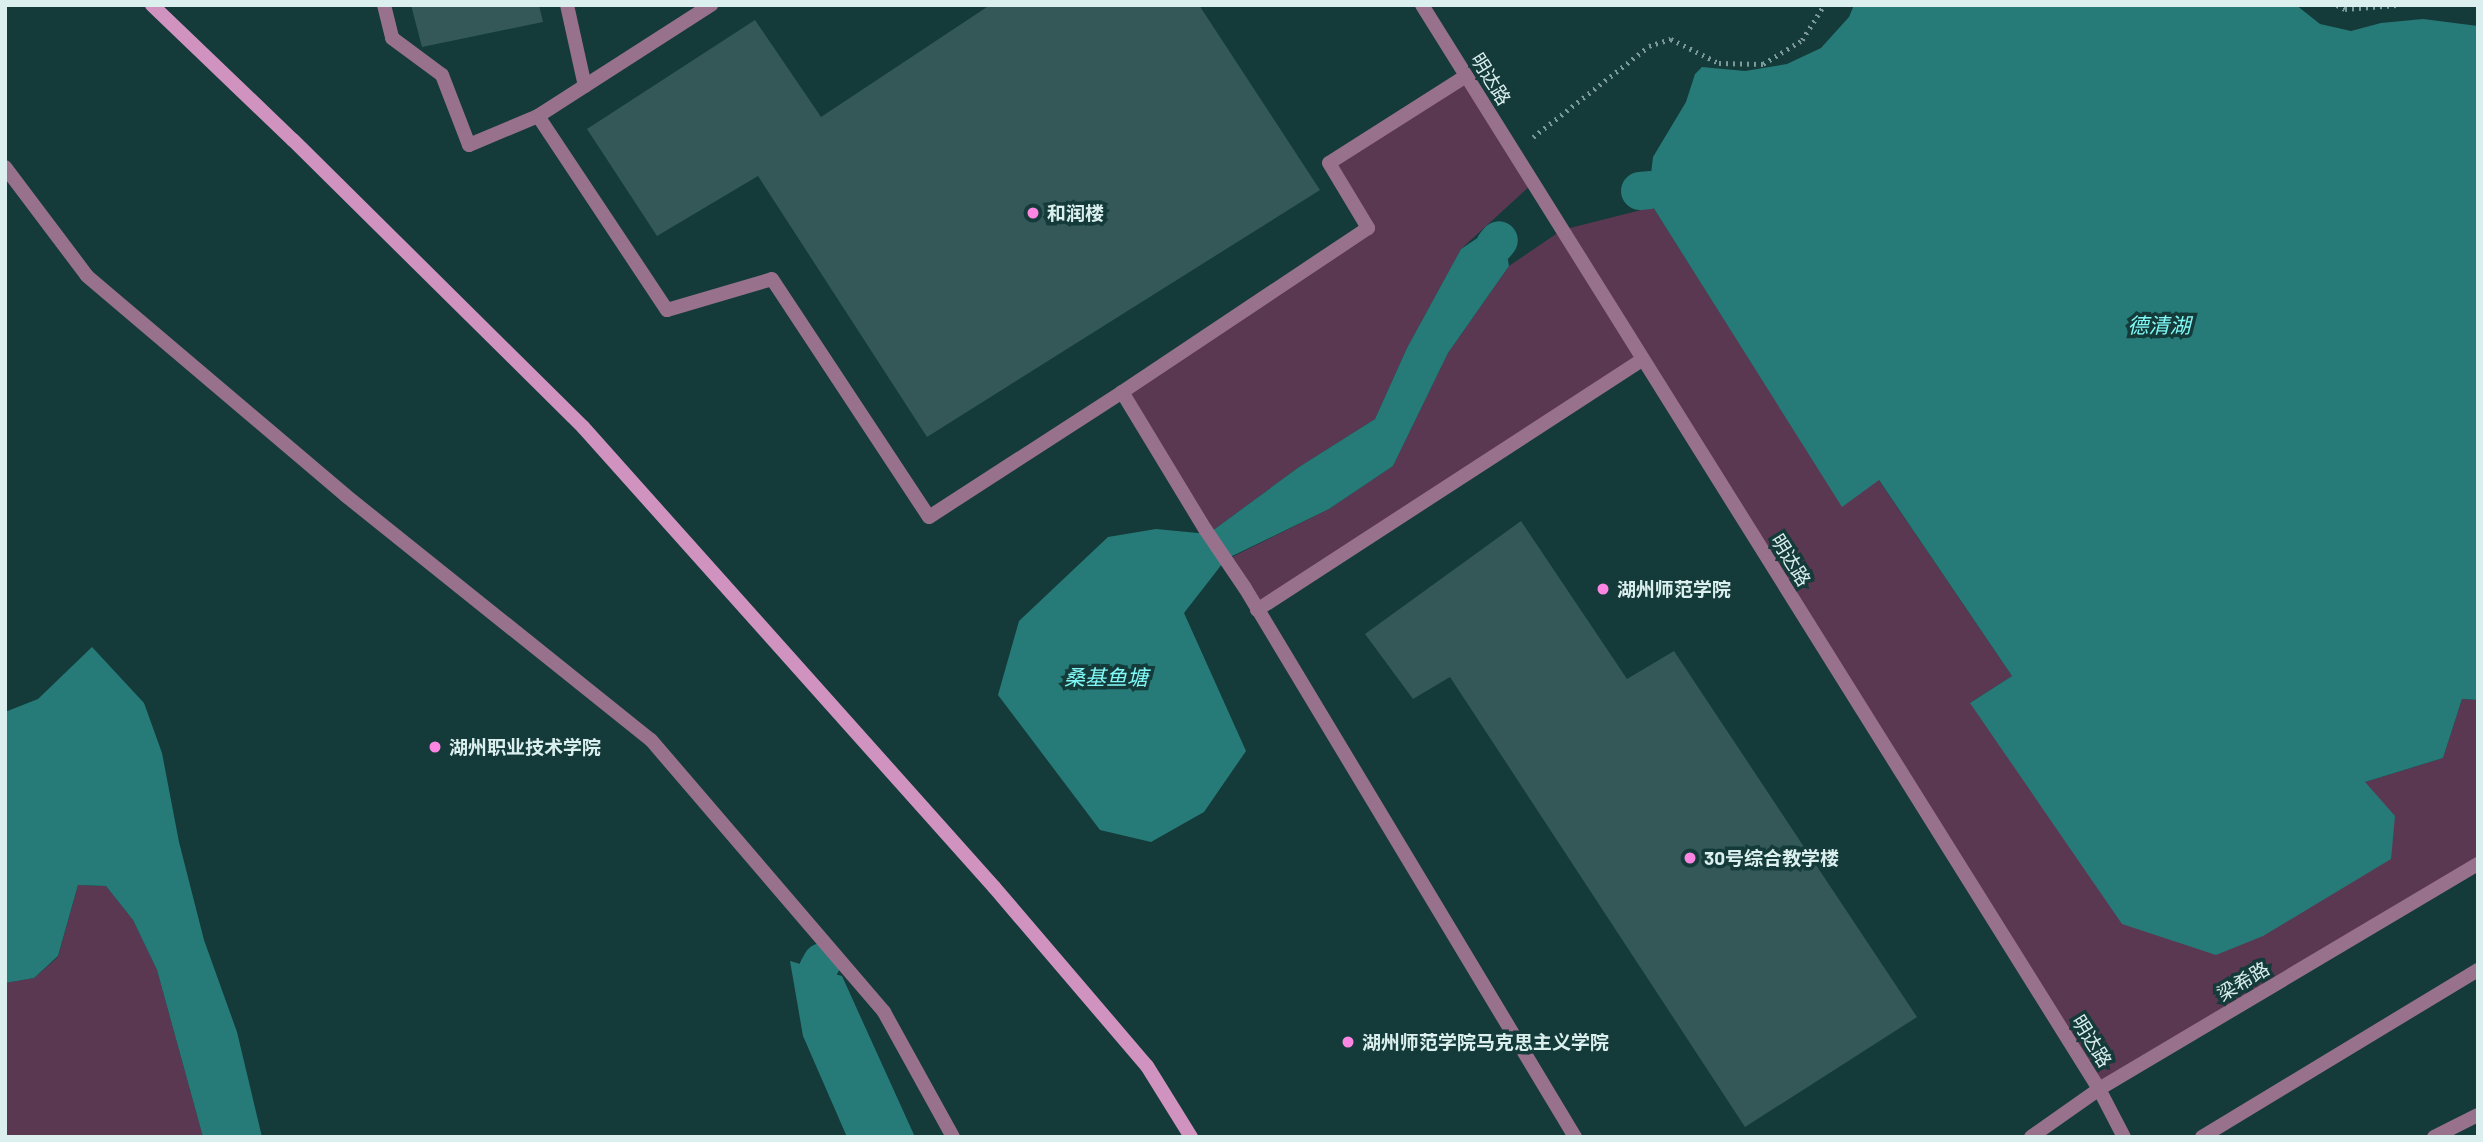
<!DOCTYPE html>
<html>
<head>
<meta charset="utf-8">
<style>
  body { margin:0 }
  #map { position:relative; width:2483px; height:1142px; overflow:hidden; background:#143a39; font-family:Barlow,"Noto Sans SC",sans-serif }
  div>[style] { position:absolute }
  .green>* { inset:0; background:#5b3852 }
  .water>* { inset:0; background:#267b79 }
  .canal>* { height:38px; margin:-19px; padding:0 19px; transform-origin:19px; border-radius:19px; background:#267b79 }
  .building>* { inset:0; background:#335857 }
  .path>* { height:4.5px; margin-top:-2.25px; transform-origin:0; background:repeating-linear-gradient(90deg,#7b9998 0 2px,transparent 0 7px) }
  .minor>* { height:14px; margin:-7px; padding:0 7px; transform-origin:7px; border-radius:7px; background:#98718d }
  .secondary>* { height:14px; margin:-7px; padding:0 7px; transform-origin:7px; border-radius:7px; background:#d093c0 }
  .dots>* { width:19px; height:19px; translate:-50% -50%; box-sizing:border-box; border:4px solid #143a39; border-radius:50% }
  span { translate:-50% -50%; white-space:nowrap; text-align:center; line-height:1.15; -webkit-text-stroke:7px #143a39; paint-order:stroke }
  .street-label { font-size:19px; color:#daefee }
  .poi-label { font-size:19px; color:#daefee; font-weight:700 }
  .left { translate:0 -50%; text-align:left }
  .water-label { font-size:21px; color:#81f9f6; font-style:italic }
  .frame { position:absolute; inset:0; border:7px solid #daefee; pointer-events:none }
</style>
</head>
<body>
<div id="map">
  <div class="green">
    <i style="clip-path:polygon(1466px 76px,1533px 183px,1461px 249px,1407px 348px,1375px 419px,1299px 467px,1208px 534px,1122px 392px,1367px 228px,1329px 163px)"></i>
    <i style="clip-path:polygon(1653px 207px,1842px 506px,1878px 479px,2012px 676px,1970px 703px,2365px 782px,2443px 758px,2462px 699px,2478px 700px,2478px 864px,2099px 1089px,1643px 359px,1257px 610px,1226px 560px,1329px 509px,1393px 466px,1448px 353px,1509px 266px,1562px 230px)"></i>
    <i style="clip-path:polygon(78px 885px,106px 886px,133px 920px,157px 970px,203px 1137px,5px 1137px,5px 983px,34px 978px,58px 957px)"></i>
  </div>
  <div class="water">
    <i style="clip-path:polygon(1854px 5px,2296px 5px,2320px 24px,2351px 31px,2381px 23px,2423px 19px,2478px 26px,2478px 700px,2462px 699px,2443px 758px,2365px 782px,2395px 816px,2391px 859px,2263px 936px,2216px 955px,2122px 924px,1970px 703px,2012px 676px,1879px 480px,1842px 507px,1653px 207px,1649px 190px,1653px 157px,1686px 102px,1695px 74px,1702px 67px,1745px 71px,1787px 64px,1821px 48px,1849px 17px)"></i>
    <i style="clip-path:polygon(1482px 235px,1507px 254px,1509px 266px,1448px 353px,1393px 466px,1329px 509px,1226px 559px,1184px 613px,1246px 751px,1204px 812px,1151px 842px,1100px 830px,998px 695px,1019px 621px,1108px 537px,1156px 529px,1208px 534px,1299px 467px,1375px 419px,1407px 348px,1461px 249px)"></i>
    <i style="clip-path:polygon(92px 647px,144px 703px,162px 753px,179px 842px,204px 940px,237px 1032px,262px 1137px,203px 1137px,157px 970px,133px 920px,106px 886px,78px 885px,58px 956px,34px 978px,5px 983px,5px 712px,38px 699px)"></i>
    <i style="clip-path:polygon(790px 961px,842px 976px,915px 1137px,847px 1137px,803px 1036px)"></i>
  </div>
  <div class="canal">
    <i style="left:1640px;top:191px;width:9px;rotate:-6deg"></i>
    <i style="left:1495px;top:245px;width:6px;rotate:-51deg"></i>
    <i style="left:818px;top:969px;width:8px;rotate:-60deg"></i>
  </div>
  <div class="building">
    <i style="clip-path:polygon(411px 5px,539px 5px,543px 22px,422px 47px)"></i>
    <i style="clip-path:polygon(990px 5px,1199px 5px,1320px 190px,927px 437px,758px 176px,657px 236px,587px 129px,755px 20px,821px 117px)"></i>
    <i style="clip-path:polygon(1521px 521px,1627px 679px,1674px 651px,1917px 1017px,1745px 1127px,1450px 677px,1413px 699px,1365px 634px)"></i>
  </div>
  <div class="path">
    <i style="left:2337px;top:5px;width:9px;rotate:27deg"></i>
    <i style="left:2345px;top:9px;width:52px;rotate:-4.4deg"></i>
    <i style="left:1533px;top:137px;width:147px;rotate:-38.1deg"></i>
    <i style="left:1649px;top:46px;width:23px;rotate:-18deg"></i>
    <i style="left:1671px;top:39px;width:54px;rotate:26.6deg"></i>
    <i style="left:1719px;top:63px;width:44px;rotate:1.3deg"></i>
    <i style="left:1763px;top:64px;width:46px;rotate:-31.6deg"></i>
    <i style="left:1802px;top:40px;width:41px;rotate:-57.8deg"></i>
  </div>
  <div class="minor">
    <i style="left:384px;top:5px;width:34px;rotate:76deg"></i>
    <i style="left:392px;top:38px;width:62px;rotate:36.5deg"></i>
    <i style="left:442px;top:75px;width:75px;rotate:68.9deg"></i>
    <i style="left:469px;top:145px;width:75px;rotate:-22.8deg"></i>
    <i style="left:538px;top:116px;width:206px;rotate:-32.7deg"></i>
    <i style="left:567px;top:5px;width:83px;rotate:77.5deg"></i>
    <i style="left:1422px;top:5px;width:1278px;rotate:58.01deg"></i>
    <i style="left:2099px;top:1089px;width:54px;rotate:62.5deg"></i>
    <i style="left:1466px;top:76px;width:162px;rotate:147.6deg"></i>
    <i style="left:1329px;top:163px;width:76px;rotate:59deg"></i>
    <i style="left:1368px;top:228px;width:296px;rotate:146.3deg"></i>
    <i style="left:1122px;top:392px;width:160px;rotate:58.8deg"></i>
    <i style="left:1205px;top:529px;width:71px;rotate:55.9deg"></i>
    <i style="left:1245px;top:588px;width:641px;rotate:58.99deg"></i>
    <i style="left:538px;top:116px;width:233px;rotate:56.4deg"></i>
    <i style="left:667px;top:310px;width:109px;rotate:-16.4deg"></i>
    <i style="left:772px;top:279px;width:285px;rotate:56.6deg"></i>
    <i style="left:929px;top:517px;width:230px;rotate:-32.9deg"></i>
    <i style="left:5px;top:167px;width:136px;rotate:53deg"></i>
    <i style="left:87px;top:276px;width:338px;rotate:40.3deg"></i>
    <i style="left:345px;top:495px;width:392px;rotate:38.7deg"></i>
    <i style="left:651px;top:740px;width:358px;rotate:49.4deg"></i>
    <i style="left:884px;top:1012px;width:143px;rotate:61.1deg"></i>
    <i style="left:1257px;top:610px;width:460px;rotate:-33deg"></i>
    <i style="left:2031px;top:1137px;width:83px;rotate:-35.2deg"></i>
    <i style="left:2099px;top:1089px;width:441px;rotate:-30.7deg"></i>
    <i style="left:2202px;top:1137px;width:323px;rotate:-31.2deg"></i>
    <i style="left:2434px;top:1137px;width:49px;rotate:-26.6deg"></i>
  </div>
  <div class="secondary">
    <i style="left:152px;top:5px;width:195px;rotate:43.8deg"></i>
    <i style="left:293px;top:140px;width:408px;rotate:44.7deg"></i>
    <i style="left:583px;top:427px;width:617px;rotate:48.22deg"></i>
    <i style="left:994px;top:887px;width:235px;rotate:49.5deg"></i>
    <i style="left:1147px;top:1066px;width:84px;rotate:58.2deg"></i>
  </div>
  <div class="dots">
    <i style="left:1033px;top:213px;background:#fd86e2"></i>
    <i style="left:1603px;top:589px;background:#fd86e2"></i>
    <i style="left:435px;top:747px;background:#fd86e2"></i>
    <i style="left:1690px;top:858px;background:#fd86e2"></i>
    <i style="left:1348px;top:1042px;background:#fd86e2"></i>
  </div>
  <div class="street-label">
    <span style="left:1491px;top:79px;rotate:58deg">明达路</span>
    <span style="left:1791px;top:560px;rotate:58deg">明达路</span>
    <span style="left:2243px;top:981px;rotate:-31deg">梁希路</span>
    <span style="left:2092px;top:1041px;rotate:58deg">明达路</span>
  </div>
  <div class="poi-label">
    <span class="left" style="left:1047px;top:213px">和润楼</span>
    <span class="left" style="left:1617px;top:589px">湖州师范学院</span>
    <span class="left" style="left:449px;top:747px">湖州职业技术学院</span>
    <span class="left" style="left:1704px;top:858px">30号综合教学楼</span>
    <span class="left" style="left:1362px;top:1042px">湖州师范学院马克思主义学院</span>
  </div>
  <div class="water-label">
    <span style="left:2159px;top:325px">德清湖</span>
    <span style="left:1106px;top:677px">桑基鱼塘</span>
  </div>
  <div class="frame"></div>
</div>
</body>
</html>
